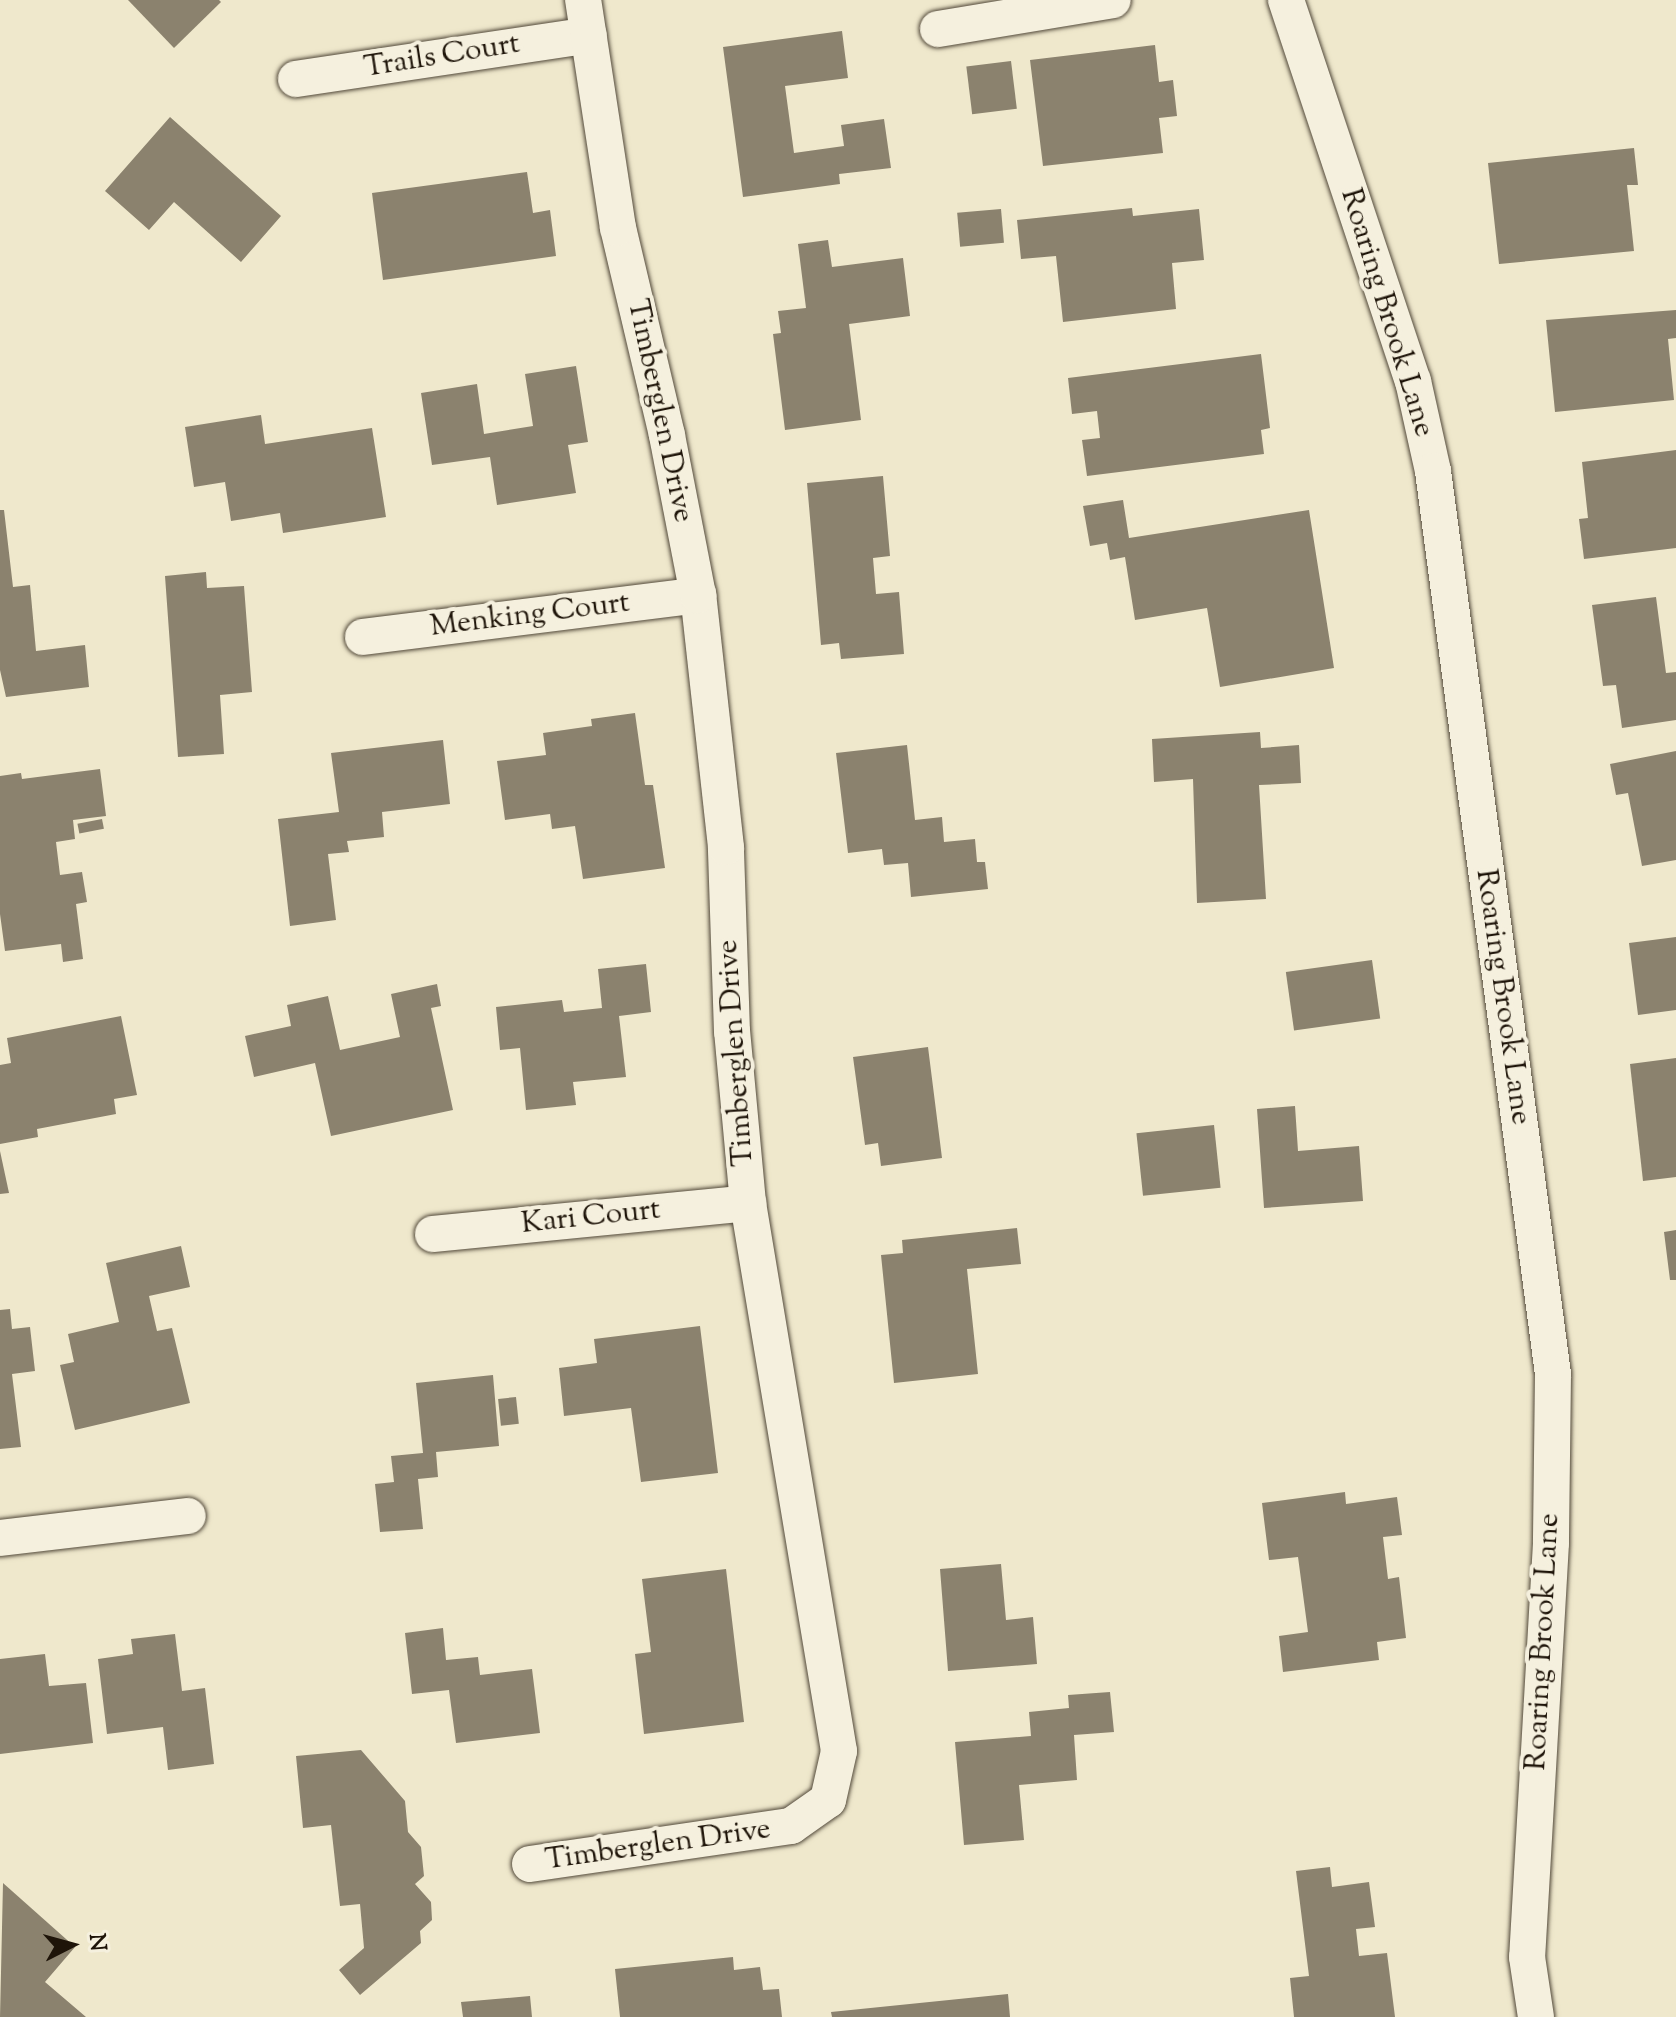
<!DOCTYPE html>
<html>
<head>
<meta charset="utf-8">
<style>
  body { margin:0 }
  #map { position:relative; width:1676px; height:2017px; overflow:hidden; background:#efe8cc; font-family:"Sorts Mill Goudy",serif }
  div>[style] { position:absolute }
  .building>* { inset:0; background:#8b826e; transform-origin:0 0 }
  .roads { filter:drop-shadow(0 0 2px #52493a) drop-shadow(0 0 2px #52493a) }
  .street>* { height:36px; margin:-18px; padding:0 18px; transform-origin:18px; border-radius:18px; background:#f5f0de }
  span { translate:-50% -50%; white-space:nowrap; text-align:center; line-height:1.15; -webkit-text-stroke:8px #f5f0de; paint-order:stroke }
  .street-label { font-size:30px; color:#1e1409 }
  .north { position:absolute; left:32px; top:1905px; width:80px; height:80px; -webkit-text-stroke:6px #f5f0de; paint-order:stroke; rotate:84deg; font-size:22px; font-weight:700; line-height:32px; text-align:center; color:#1e1409 }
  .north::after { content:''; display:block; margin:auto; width:28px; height:36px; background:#1e1409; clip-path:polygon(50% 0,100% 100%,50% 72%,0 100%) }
</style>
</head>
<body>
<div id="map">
  <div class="building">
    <i style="clip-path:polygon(128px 0,219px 0,221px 2px,174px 48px)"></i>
    <i style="clip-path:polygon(842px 31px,848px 78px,785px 86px,794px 153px,844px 146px,841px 125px,884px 119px,891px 168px,839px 174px,840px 184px,743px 197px,723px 47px)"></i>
    <i style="clip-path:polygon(1155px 45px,1159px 82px,1173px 80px,1177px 116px,1159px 118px,1163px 153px,1043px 166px,1030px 60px)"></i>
    <i style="left:1011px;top:61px;width:48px;height:45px;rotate:83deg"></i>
    <i style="clip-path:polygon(170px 117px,281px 216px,241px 262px,174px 202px,149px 230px,105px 191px)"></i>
    <i style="clip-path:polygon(1634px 148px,1638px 185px,1627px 185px,1634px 251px,1499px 264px,1488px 163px)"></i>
    <i style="clip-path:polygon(527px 172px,533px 213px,550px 210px,556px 256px,383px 280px,372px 193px)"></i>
    <i style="clip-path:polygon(1132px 208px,1133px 216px,1199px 209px,1204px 260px,1172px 263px,1176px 309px,1063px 322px,1056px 256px,1021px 259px,1017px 220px)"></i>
    <i style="left:1001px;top:209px;width:34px;height:44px;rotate:85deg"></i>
    <i style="clip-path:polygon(828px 240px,832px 267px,903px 258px,910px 316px,849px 324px,861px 420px,785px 430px,773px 334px,781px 333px,778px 311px,806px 308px,798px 244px)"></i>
    <i style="clip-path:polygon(1676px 310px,1676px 338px,1668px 339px,1674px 400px,1555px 412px,1546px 320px)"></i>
    <i style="clip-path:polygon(1261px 354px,1270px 428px,1261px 430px,1264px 454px,1087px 476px,1082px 440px,1100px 438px,1097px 411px,1072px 414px,1068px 378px)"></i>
    <i style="clip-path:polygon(576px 366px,588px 442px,568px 445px,576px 493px,497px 505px,490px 457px,432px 465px,421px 393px,477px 384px,484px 434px,533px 426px,525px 374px)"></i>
    <i style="clip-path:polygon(261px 415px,265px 444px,372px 428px,386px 517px,283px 533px,280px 513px,231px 521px,225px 482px,194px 487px,185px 427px)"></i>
    <i style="clip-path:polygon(1676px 450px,1676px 548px,1584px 559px,1579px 519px,1588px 518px,1582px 462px)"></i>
    <i style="clip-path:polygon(883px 476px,890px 556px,873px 558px,876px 594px,899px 592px,904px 654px,841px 659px,839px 643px,821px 645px,807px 483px)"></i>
    <i style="clip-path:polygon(1123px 500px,1129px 538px,1309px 510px,1334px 668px,1220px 687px,1207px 608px,1135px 620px,1125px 557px,1110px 560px,1107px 543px,1090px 546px,1083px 506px)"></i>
    <i style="clip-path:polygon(0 510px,4px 510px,13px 587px,30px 585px,36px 651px,85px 645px,89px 687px,6px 697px,0 670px)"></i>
    <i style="clip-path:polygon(206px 572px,207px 588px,244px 586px,252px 692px,220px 695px,224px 754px,178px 757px,165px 576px)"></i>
    <i style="clip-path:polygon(1656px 597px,1666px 673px,1676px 672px,1676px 720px,1622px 728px,1616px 685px,1603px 686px,1592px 605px)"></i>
    <i style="clip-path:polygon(635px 713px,645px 785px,653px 785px,665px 868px,583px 879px,575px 826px,552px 829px,550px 814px,505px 820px,497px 761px,546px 755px,543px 733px,592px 726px,591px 719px)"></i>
    <i style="clip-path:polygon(1260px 732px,1261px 748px,1299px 745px,1301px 783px,1259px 785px,1266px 899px,1197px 903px,1193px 779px,1154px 782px,1152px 739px)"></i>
    <i style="clip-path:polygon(443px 740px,450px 804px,382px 812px,384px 837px,347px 841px,349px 852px,328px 854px,336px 920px,290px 926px,278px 819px,339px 812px,331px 753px)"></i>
    <i style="clip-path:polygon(907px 745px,915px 820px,942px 817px,944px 842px,975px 839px,977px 862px,985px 862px,988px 889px,911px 897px,908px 863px,884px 865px,882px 849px,848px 853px,836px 753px)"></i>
    <i style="clip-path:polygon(1676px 751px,1676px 860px,1642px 866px,1628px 793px,1616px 795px,1610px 764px)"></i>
    <i style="clip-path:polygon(100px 769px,106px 816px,73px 820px,75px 839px,56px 842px,60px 875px,82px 872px,87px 902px,76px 904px,83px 959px,63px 962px,61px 944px,5px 951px,0 914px,0 776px,21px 773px,22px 779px)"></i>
    <i style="left:102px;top:819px;width:10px;height:25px;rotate:79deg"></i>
    <i style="clip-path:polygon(1676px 937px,1676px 1010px,1638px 1015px,1629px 943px)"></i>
    <i style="left:1372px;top:960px;width:59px;height:87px;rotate:82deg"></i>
    <i style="clip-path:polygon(646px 964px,651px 1012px,619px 1016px,626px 1077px,573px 1082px,576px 1105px,526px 1110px,520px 1048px,500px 1050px,496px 1007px,562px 1000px,564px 1012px,602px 1008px,598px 969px)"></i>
    <i style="clip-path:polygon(437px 984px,441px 1006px,431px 1008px,453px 1110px,331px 1136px,315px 1063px,254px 1077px,245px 1036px,291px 1026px,287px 1005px,328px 996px,340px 1050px,400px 1037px,391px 994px)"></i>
    <i style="clip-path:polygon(121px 1016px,137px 1095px,114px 1099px,116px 1114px,37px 1129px,38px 1137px,0 1144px,0 1065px,11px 1063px,7px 1038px)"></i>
    <i style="clip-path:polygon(928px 1047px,942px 1158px,881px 1166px,878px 1143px,865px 1145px,853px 1057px)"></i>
    <i style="clip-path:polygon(1676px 1058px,1676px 1177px,1643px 1181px,1630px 1064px)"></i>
    <i style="clip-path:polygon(1295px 1106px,1298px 1151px,1359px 1146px,1363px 1201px,1264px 1208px,1257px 1109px)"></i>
    <i style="left:1214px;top:1125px;width:63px;height:78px;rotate:84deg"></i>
    <i style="clip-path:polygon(0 1151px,9px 1193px,0 1194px)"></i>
    <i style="clip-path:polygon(1017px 1228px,1021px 1264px,967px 1269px,978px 1374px,894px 1383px,881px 1255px,903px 1253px,902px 1240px)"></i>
    <i style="clip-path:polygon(1676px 1230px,1676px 1280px,1670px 1280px,1664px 1232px)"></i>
    <i style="clip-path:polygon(181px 1246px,190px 1287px,149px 1296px,157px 1331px,172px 1328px,190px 1403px,75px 1430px,60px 1365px,74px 1362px,68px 1334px,119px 1322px,106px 1263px)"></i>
    <i style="clip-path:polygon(10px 1309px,12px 1329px,30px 1327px,35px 1371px,12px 1374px,21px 1447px,0 1449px,0 1310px)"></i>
    <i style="clip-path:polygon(700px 1326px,718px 1473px,641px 1482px,631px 1408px,564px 1416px,559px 1368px,597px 1363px,594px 1339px)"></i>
    <i style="clip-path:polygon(493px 1375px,499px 1446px,436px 1452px,438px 1477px,418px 1479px,423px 1529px,380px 1532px,375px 1484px,394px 1482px,391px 1456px,423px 1453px,416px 1383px)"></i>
    <i style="left:516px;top:1397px;width:27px;height:18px;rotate:84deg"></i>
    <i style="clip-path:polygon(1345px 1492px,1346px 1504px,1397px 1497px,1402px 1535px,1383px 1537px,1388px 1579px,1399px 1577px,1406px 1638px,1377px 1642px,1379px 1660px,1283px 1672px,1279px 1636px,1308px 1632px,1298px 1557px,1269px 1560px,1262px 1503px)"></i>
    <i style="clip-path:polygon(1001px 1564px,1006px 1620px,1033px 1617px,1037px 1664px,948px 1671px,940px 1569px)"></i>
    <i style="clip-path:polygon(726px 1569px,744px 1722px,644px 1734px,635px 1654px,651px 1652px,642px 1579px)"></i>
    <i style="clip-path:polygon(443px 1628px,446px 1660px,478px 1657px,480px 1675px,532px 1669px,540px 1733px,456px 1743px,449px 1690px,412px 1694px,405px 1633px)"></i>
    <i style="clip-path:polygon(175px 1634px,182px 1691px,205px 1688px,214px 1764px,168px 1770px,163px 1727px,107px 1734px,98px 1659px,133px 1654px,131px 1639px)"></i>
    <i style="clip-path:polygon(45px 1654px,49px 1686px,86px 1683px,93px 1743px,0 1754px,0 1659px)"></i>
    <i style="clip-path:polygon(1110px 1692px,1114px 1732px,1074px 1735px,1077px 1780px,1019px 1785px,1024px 1840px,964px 1845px,955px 1742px,1031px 1736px,1029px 1712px,1069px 1708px,1068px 1695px)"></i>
    <i style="clip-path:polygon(361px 1750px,405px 1801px,408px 1832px,421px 1847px,424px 1876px,415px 1884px,431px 1902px,432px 1920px,420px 1931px,421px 1943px,360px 1995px,339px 1970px,364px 1948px,360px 1904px,340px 1906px,331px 1825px,303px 1828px,296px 1756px)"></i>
    <i style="clip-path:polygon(1330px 1867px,1332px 1887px,1369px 1882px,1375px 1927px,1356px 1929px,1359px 1956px,1387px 1953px,1395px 2017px,1294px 2017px,1290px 1978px,1309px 1976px,1296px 1871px)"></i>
    <i style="clip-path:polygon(3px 1883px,75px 1947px,45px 1982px,86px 2017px,0 2017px)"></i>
    <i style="clip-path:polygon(733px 1957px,734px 1970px,760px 1967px,763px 1990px,779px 1989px,782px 2017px,620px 2017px,615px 1969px)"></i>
    <i style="clip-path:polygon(1008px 1994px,1010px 2017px,832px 2017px,831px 2012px)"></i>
    <i style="clip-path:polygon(530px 1996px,532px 2017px,463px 2017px,461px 2002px)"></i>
  </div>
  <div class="roads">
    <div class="street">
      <i style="left:1286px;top:0;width:402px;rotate:71.6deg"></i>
      <i style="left:1413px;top:381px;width:92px;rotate:77.5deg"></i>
      <i style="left:1433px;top:471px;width:911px;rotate:82.43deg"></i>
      <i style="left:1553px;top:1374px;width:169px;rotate:90.7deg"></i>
      <i style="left:1551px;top:1543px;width:415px;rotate:93.3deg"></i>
      <i style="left:1527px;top:1957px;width:61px;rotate:81.5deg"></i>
      <i style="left:938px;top:29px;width:177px;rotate:-9.4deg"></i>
      <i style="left:296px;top:79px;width:296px;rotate:-8.5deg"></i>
      <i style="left:363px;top:637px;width:338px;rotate:-7.1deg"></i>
      <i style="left:433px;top:1234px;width:317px;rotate:-5.6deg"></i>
      <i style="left:0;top:1538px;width:189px;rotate:-6.7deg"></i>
      <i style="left:530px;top:1864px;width:264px;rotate:-8.3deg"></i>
      <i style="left:791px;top:1826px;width:45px;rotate:-35.1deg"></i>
      <i style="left:828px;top:1800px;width:50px;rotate:-77.3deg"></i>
      <i style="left:839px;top:1751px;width:556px;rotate:-99.43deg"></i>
      <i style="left:748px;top:1203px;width:172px;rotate:-95.3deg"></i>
      <i style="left:732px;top:1032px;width:185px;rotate:-91.9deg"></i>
      <i style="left:726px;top:847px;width:254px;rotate:-96.3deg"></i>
      <i style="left:698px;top:595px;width:163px;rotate:-101deg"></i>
      <i style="left:667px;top:435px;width:213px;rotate:-103.3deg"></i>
      <i style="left:618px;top:228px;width:231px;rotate:-98.7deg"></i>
    </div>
  </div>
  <div class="street-label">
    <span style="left:442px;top:57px;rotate:-9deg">Trails Court</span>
    <span style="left:1386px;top:313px;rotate:73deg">Roaring Brook Lane</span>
    <span style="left:659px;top:411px;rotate:78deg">Timberglen Drive</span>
    <span style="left:530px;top:616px;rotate:-7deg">Menking Court</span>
    <span style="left:1502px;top:997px;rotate:82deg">Roaring Brook Lane</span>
    <span style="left:737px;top:1053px;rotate:-94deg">Timberglen Drive</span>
    <span style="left:591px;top:1218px;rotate:-6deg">Kari Court</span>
    <span style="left:1544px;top:1642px;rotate:-87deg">Roaring Brook Lane</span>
    <span style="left:658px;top:1846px;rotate:-8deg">Timberglen Drive</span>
  </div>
  <div class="north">N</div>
</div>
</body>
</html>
